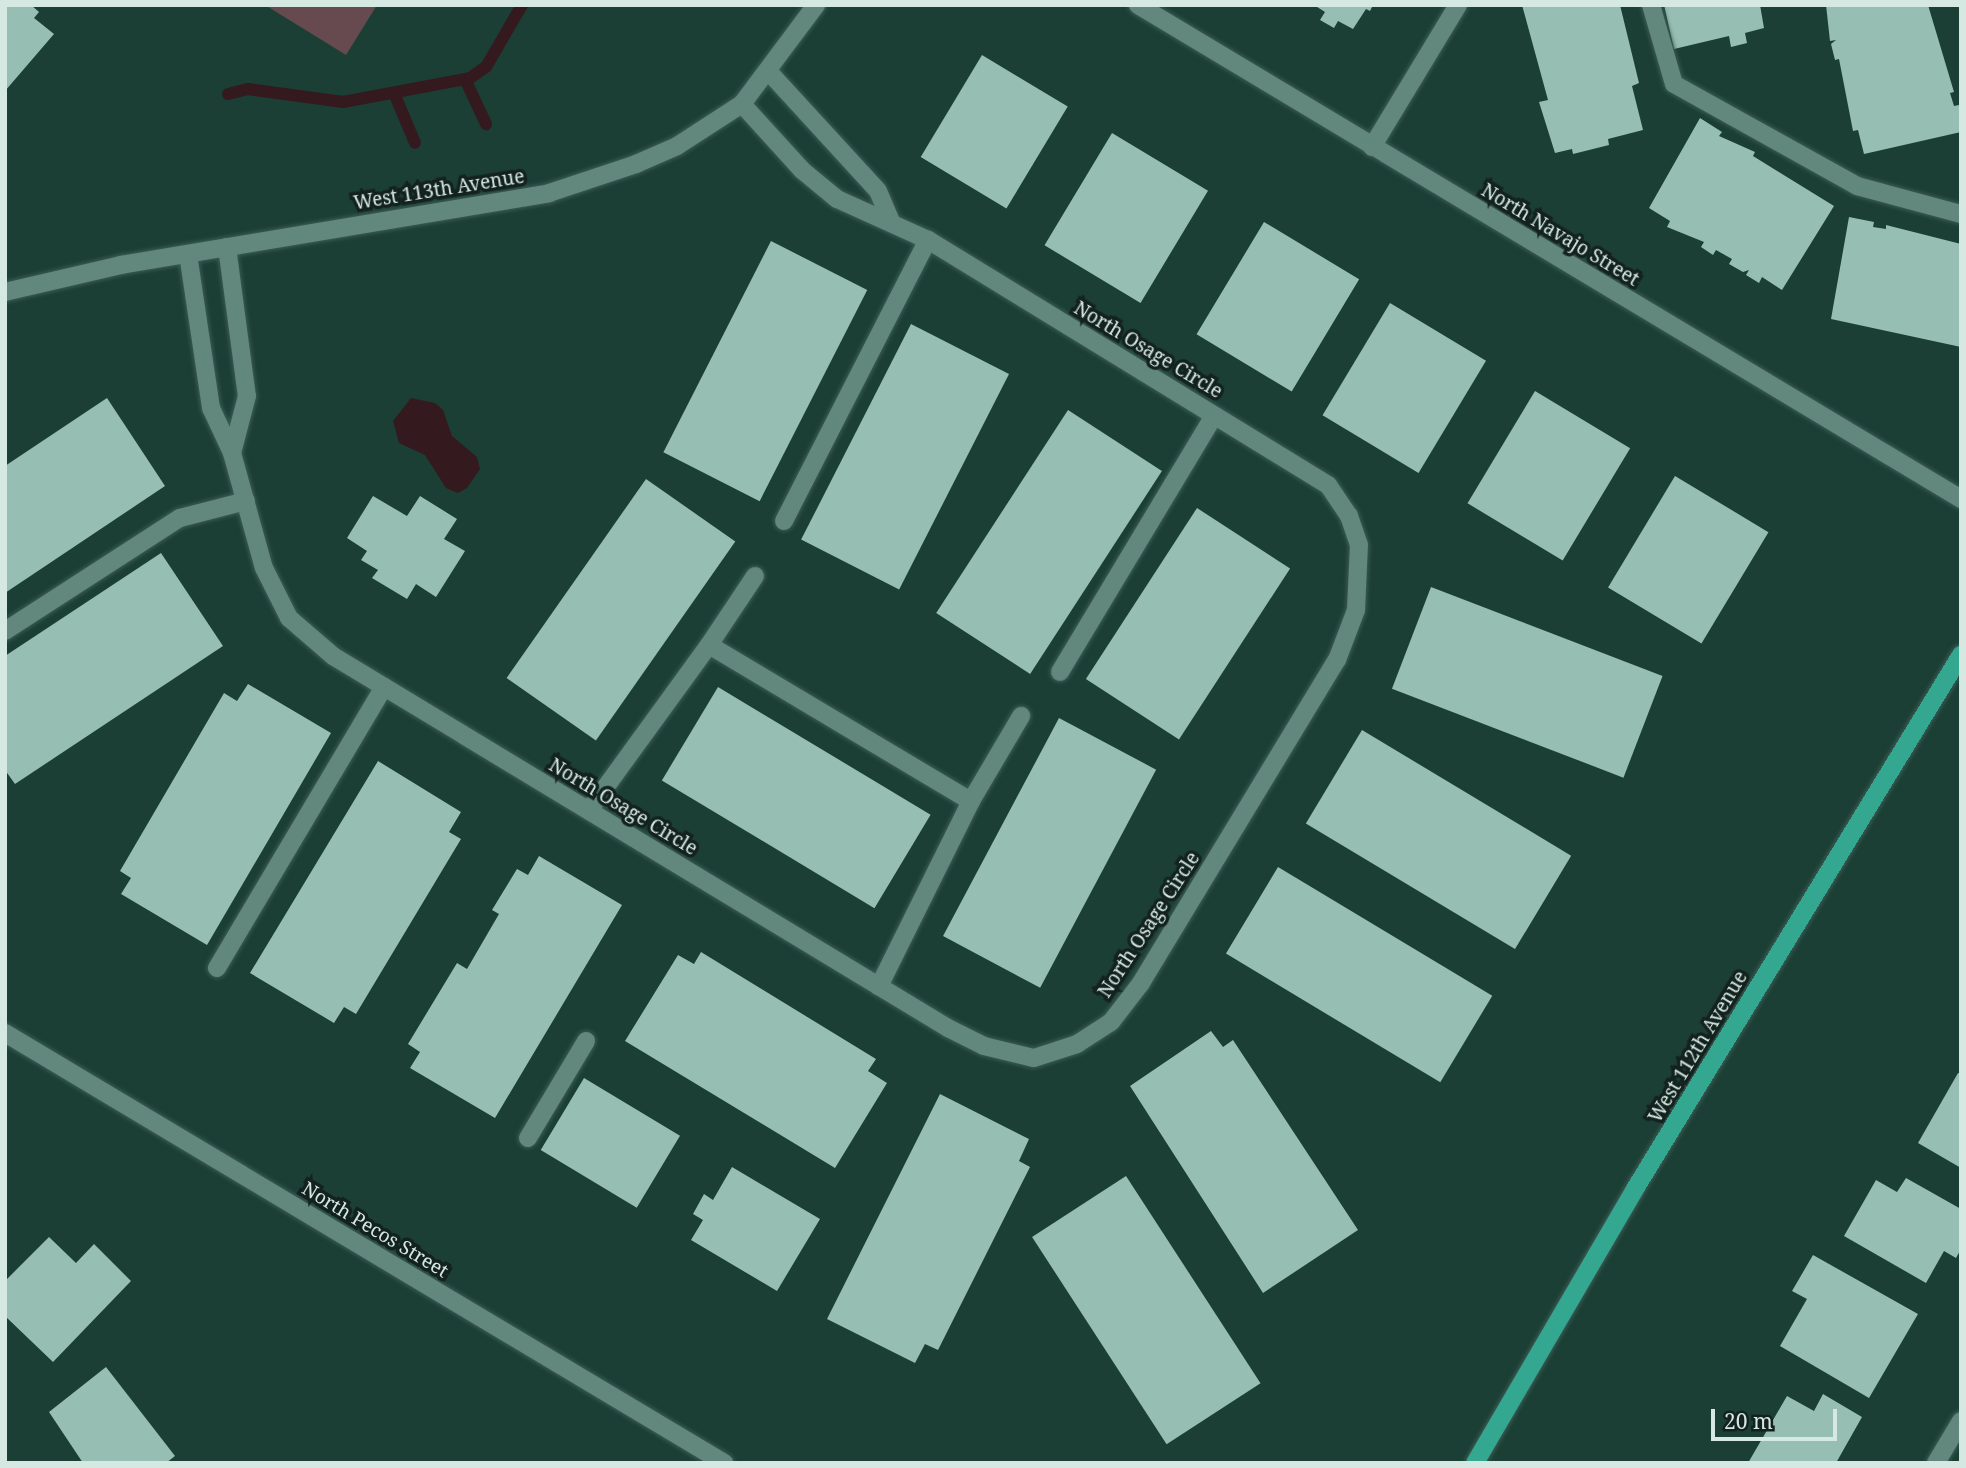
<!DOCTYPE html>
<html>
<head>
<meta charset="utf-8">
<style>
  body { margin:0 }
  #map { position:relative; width:1966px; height:1468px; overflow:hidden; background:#1b3f35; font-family:"Noto Serif",serif }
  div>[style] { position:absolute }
  .green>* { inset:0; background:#664a50 }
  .water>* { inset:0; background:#34191f }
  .stream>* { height:12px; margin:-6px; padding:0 6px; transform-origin:6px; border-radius:6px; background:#34191f }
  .building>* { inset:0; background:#97beb2; transform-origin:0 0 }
  .roads { filter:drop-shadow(0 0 2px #3c5c54) drop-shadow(0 0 2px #3c5c54) }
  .minor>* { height:18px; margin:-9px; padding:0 9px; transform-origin:9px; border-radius:9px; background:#62877c }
  .major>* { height:18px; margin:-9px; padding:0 9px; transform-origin:9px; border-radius:9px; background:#34a790 }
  span { translate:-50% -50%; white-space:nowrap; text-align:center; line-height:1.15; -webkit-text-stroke:7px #13221e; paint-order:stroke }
  .street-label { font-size:19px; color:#d5e8e2 }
  .frame { position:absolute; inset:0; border:7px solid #d5e8e2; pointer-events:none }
  .scale { position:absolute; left:1711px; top:1409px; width:126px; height:32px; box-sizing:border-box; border:4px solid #d5e8e2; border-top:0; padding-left:9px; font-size:21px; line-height:24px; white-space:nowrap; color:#d5e8e2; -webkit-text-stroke:5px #13221e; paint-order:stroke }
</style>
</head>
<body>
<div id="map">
  <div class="green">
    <i style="clip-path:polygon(265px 5px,377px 5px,346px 55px)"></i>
  </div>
  <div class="water">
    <i style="clip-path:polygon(411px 398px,435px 403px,443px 410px,452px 436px,477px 457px,480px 469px,467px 488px,458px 493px,446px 488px,425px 455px,399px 443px,393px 421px)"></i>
  </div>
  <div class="stream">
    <i style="left:465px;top:79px;width:50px;rotate:65deg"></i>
    <i style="left:394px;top:93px;width:54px;rotate:67.2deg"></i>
    <i style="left:228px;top:94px;width:21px;rotate:-14deg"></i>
    <i style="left:248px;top:89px;width:96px;rotate:7.8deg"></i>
    <i style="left:343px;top:102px;width:129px;rotate:-10.7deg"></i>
    <i style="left:470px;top:78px;width:19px;rotate:-35deg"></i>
    <i style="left:486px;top:67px;width:72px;rotate:-59.9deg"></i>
  </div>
  <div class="building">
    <i style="clip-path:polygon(5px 5px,31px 5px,39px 12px,34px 18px,54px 34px,5px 91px)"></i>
    <i style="clip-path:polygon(1314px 5px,1373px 5px,1370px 11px,1366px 9px,1353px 29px,1338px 21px,1334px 28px,1320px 20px,1325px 12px)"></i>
    <i style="clip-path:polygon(1522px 5px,1620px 5px,1639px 83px,1632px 86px,1643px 130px,1608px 139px,1609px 145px,1573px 154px,1572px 149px,1555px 153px,1539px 102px,1548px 100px)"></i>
    <i style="clip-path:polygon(1664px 5px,1760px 5px,1764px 28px,1745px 33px,1747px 43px,1731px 47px,1729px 36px,1674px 49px)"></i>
    <i style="clip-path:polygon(1826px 5px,1928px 5px,1954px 92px,1950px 93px,1954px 106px,1959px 105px,1961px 132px,1864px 154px,1858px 130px,1853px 131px,1839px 59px,1835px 60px,1831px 44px,1836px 40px,1830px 41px)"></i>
    <i style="left:982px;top:55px;width:100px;height:119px;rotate:31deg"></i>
    <i style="clip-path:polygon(1700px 118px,1722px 132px,1719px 136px,1755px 152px,1753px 156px,1834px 206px,1782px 290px,1762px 277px,1759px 283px,1746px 275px,1749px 270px,1743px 272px,1729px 264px,1732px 259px,1716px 250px,1713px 255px,1701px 247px,1704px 242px,1667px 227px,1670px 221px,1649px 208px)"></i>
    <i style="left:1112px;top:133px;width:112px;height:131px;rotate:31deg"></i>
    <i style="clip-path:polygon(1849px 217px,1874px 222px,1873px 227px,1886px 229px,1886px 225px,1961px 244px,1961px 347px,1831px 319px)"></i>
    <i style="left:1264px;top:222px;width:111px;height:131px;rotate:31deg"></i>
    <i style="left:771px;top:241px;width:108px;height:237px;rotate:27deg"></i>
    <i style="left:1390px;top:303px;width:112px;height:131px;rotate:31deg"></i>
    <i style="left:911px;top:324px;width:110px;height:242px;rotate:27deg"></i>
    <i style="left:1535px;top:391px;width:111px;height:131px;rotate:31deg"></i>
    <i style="clip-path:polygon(107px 398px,165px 486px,5px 593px,5px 466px)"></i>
    <i style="left:1068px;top:410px;width:112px;height:242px;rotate:33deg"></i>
    <i style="left:1675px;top:476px;width:109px;height:130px;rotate:31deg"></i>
    <i style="left:646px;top:479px;width:109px;height:243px;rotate:35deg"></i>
    <i style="clip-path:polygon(373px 496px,407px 516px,420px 496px,457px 519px,444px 539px,465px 551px,436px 597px,416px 584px,407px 599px,372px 578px,378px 570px,361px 560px,367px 551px,347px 538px)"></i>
    <i style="left:1197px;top:508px;width:111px;height:204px;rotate:33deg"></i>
    <i style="clip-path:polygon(161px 553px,223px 646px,15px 784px,5px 770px,5px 656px)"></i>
    <i style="left:1431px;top:587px;width:248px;height:109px;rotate:21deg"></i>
    <i style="clip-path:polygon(248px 684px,331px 733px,207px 945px,121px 894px,131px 878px,120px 871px,224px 693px,237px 701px)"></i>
    <i style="left:718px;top:687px;width:248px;height:109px;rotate:31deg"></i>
    <i style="left:1059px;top:718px;width:110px;height:247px;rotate:28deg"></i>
    <i style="left:1362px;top:730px;width:244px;height:109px;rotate:31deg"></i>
    <i style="clip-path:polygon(378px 761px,461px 812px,449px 832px,461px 839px,356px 1014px,344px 1007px,334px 1023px,250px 973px)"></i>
    <i style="clip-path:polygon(539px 856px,622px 905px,495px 1118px,410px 1068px,420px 1052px,408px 1044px,457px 963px,467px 969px,499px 914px,492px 910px,517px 869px,528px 875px)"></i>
    <i style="left:1278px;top:867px;width:250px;height:101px;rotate:31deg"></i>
    <i style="clip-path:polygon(701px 952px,876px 1059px,868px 1071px,887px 1083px,835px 1168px,625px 1041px,678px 955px,694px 964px)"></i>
    <i style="clip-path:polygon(1211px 1031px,1223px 1047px,1233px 1040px,1358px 1230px,1263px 1293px,1130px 1086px)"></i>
    <i style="clip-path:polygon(1958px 1073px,1961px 1074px,1961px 1168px,1918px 1143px)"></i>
    <i style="left:584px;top:1078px;width:112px;height:84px;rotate:31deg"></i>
    <i style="clip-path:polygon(940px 1094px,1029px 1139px,1019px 1161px,1030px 1167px,938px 1350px,925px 1344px,915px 1363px,827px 1319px)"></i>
    <i style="clip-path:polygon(732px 1167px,820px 1219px,777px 1291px,691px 1240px,703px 1220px,693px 1214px,704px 1194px,713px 1200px)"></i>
    <i style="left:1126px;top:1176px;width:247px;height:112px;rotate:57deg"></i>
    <i style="clip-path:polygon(1906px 1178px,1961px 1209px,1961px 1249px,1956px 1258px,1944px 1251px,1926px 1283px,1844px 1236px,1876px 1180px,1897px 1192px)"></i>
    <i style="clip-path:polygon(49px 1237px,76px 1263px,94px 1244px,131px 1281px,53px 1362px,5px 1316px,5px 1281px)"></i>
    <i style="clip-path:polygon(1813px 1255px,1918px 1314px,1869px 1398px,1780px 1346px,1807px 1299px,1792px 1291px)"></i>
    <i style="clip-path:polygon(106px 1367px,175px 1456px,166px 1463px,83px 1463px,49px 1412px)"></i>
    <i style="clip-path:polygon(1823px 1394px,1862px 1417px,1836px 1463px,1748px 1463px,1787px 1396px,1814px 1411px)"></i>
  </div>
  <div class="roads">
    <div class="minor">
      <i style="left:1138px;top:5px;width:960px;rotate:30.97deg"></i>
      <i style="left:1651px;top:5px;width:82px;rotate:73.8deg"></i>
      <i style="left:1674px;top:84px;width:210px;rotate:29.1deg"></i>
      <i style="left:1857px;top:186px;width:108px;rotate:15.1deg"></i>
      <i style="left:769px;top:72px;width:161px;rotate:47.5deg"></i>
      <i style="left:878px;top:191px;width:33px;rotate:67deg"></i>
      <i style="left:1372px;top:147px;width:166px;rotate:-58.8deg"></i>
      <i style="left:227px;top:247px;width:150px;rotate:82.4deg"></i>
      <i style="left:247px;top:396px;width:59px;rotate:104.7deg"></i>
      <i style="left:188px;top:254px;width:156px;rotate:81.5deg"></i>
      <i style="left:211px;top:408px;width:50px;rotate:65deg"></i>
      <i style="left:232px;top:453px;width:119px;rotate:74.5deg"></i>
      <i style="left:264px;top:568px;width:56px;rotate:63.4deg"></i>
      <i style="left:289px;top:618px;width:58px;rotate:40.8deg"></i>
      <i style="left:333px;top:656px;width:719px;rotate:31.17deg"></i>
      <i style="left:948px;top:1028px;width:40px;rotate:26.6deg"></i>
      <i style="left:984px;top:1046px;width:51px;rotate:13.5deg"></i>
      <i style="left:1034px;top:1058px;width:45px;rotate:-18deg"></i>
      <i style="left:1077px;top:1044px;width:40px;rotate:-32.9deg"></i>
      <i style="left:1111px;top:1022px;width:49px;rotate:-52.4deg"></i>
      <i style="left:1141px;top:983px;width:378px;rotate:-58.8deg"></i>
      <i style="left:1337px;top:660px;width:53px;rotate:-69.2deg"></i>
      <i style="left:1356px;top:610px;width:65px;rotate:-87.4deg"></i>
      <i style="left:1359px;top:545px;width:31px;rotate:-109deg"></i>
      <i style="left:1349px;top:516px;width:37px;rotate:-124deg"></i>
      <i style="left:1328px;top:485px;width:469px;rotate:-148.5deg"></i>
      <i style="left:928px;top:240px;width:100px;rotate:-155.7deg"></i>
      <i style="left:837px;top:199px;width:45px;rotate:-140.4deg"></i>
      <i style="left:802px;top:170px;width:89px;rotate:-132.3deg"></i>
      <i style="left:5px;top:292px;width:119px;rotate:-13.1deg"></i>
      <i style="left:121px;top:265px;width:434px;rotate:-9.5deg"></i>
      <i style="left:549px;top:193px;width:92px;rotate:-18.4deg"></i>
      <i style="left:636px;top:164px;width:45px;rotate:-23.7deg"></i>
      <i style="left:677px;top:146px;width:77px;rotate:-32.9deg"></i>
      <i style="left:742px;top:104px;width:124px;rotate:-53.2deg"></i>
      <i style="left:784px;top:521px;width:316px;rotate:-62.9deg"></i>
      <i style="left:5px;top:631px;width:208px;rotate:-32.9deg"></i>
      <i style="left:180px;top:518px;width:68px;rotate:-14.4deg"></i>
      <i style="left:709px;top:645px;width:83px;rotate:-56.3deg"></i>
      <i style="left:1060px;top:672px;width:299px;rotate:-59deg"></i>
      <i style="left:971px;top:801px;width:99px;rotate:-59.5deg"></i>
      <i style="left:589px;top:810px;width:204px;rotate:-54deg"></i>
      <i style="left:709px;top:645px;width:305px;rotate:30.8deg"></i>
      <i style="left:971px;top:801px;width:207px;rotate:116.4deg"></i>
      <i style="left:217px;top:968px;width:327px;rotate:-59.3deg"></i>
      <i style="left:5px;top:1033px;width:838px;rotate:30.88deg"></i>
      <i style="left:528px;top:1138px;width:113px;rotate:-59.1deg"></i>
      <i style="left:1936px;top:1463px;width:49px;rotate:-59.2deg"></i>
    </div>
    <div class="major">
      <i style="left:1475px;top:1463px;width:317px;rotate:-59.7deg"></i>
      <i style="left:1635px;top:1189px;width:626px;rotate:-58.6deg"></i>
    </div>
  </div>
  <div class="street-label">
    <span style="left:439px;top:190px;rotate:-9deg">West 113th Avenue</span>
    <span style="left:1560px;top:235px;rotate:31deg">North Navajo Street</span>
    <span style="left:1148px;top:350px;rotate:31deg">North Osage Circle</span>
    <span style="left:623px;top:807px;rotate:31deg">North Osage Circle</span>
    <span style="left:1149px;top:925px;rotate:-57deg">North Osage Circle</span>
    <span style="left:1698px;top:1047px;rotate:-59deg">West 112th Avenue</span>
    <span style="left:375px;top:1230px;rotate:31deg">North Pecos Street</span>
  </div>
  <div class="frame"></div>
  <div class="scale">20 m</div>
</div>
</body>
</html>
